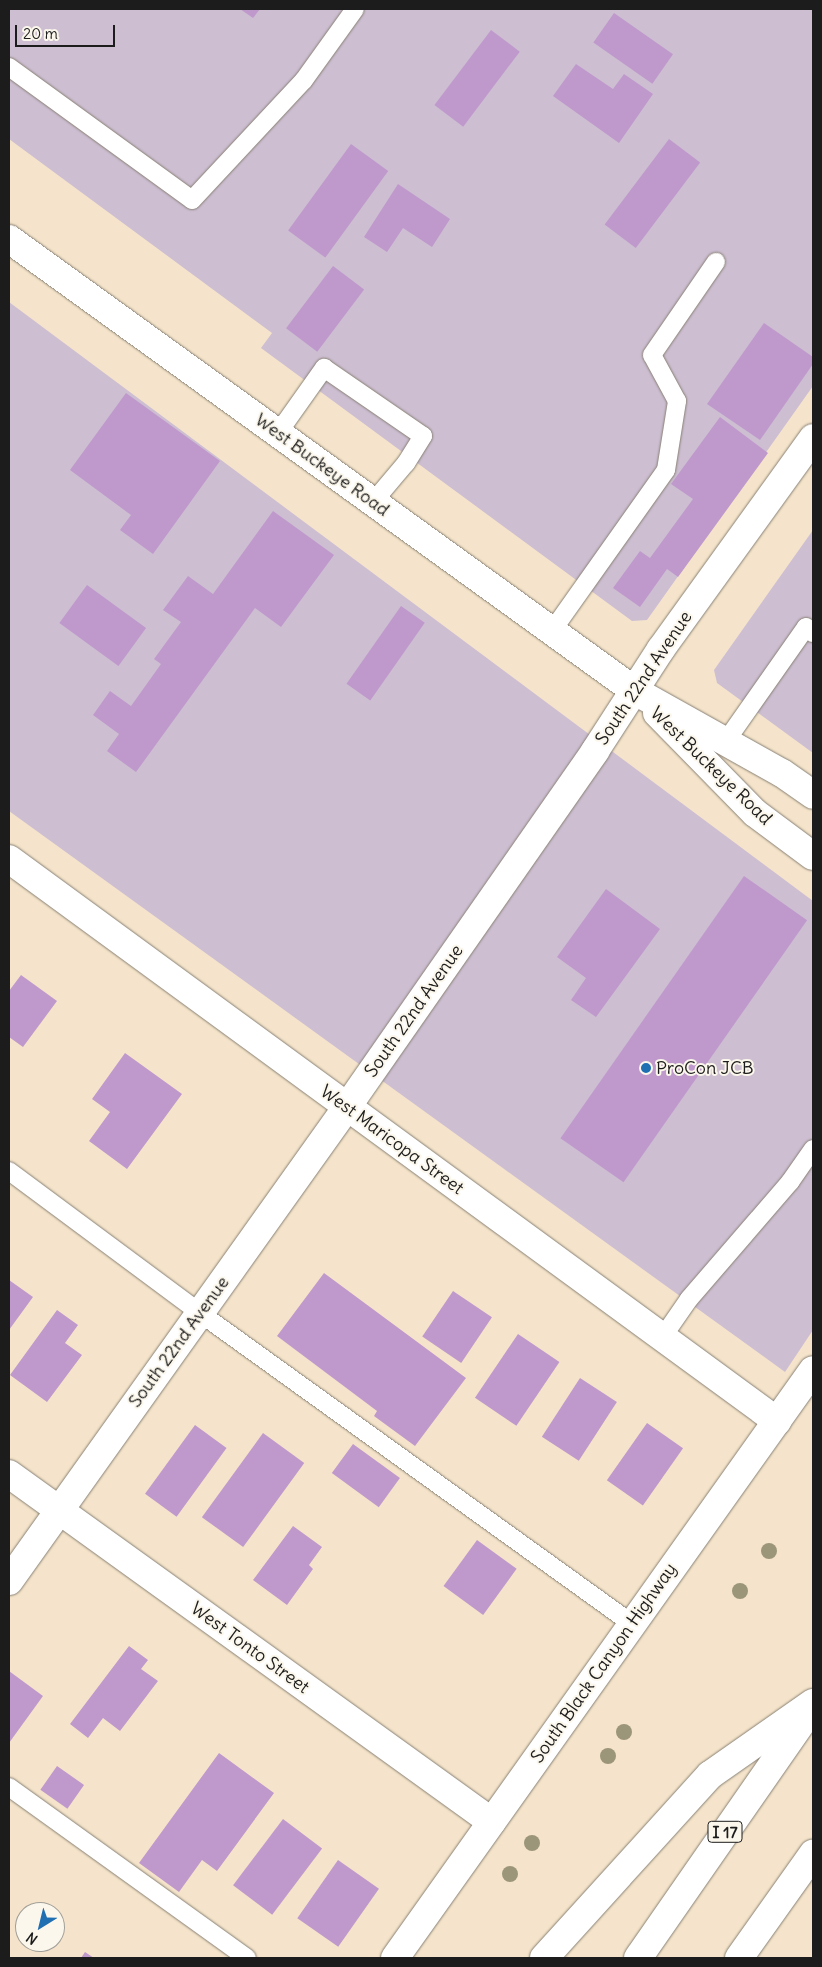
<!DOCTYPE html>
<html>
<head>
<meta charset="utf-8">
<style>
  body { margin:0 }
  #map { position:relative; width:822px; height:1967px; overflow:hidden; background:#f5e4cb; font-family:Delius,sans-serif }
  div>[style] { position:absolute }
  .industrial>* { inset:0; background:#cdbed2 }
  .building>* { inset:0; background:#bf99cc; transform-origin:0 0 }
  .roads { filter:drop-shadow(0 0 1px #888074) drop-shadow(0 0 1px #888074) }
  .service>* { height:18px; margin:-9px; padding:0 9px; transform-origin:9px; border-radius:9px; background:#fff }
  .minor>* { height:28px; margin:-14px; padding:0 14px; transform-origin:14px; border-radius:14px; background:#fff }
  .secondary>* { height:28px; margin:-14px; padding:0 14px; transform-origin:14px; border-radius:14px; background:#fff }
  .motorway>* { height:28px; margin:-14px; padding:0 14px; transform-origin:14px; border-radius:14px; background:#fff }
  .trees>* { width:16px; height:16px; margin:-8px; border-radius:50%; background:#9b9679 }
  .dots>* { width:14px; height:14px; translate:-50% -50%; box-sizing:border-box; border:2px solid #fbf7ec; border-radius:50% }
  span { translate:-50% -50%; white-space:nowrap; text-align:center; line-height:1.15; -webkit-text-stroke:4px #fbf7ec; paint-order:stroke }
  .shield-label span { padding:1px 4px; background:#fbf7ec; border:1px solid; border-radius:4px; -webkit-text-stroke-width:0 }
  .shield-label { font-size:16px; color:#1c1c1c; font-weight:700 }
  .street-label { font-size:18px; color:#1c1c1c }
  .poi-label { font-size:18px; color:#1c1c1c }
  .left { translate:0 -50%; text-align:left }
  .frame { position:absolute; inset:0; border:10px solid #1c1c1c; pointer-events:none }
  .north { position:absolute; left:15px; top:1902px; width:50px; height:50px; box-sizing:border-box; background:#fbf7ec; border:1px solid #a29f99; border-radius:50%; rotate:216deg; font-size:14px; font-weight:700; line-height:20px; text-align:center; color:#1c1c1c }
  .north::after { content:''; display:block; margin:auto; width:18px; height:22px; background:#1f6fb2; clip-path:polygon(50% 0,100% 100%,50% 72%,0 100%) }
  .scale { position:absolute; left:15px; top:25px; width:100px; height:22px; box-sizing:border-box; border:2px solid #1c1c1c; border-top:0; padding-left:6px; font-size:15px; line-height:18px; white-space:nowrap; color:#1c1c1c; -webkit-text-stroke:4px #fbf7ec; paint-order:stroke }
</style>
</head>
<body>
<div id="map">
  <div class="industrial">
    <i style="clip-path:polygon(9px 9px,813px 9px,813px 386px,647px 620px,632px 621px,261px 348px,272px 333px,9px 139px)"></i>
    <i style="clip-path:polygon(9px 302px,813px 901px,813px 1330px,785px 1372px,9px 811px)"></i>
    <i style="clip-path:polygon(813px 530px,813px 753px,717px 683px,714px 670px)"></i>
  </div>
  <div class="building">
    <i style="clip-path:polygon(240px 9px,260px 9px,253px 18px)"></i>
    <i style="left:614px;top:13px;width:72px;height:36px;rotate:35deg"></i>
    <i style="left:491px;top:30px;width:36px;height:94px;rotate:37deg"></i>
    <i style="clip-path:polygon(576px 64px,613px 89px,624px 74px,653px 94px,619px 143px,553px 96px)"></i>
    <i style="left:669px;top:139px;width:39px;height:107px;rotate:37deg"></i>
    <i style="left:351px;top:144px;width:46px;height:107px;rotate:36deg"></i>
    <i style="clip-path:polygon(398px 184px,450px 219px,432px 247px,403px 228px,387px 252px,364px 237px)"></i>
    <i style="left:333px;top:266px;width:39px;height:78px;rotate:37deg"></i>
    <i style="clip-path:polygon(764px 323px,813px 357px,813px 364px,760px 440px,707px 404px)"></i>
    <i style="clip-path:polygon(126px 393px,220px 461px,153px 554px,120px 530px,131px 515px,70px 470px)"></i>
    <i style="clip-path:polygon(720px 417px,768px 453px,678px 577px,667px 569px,640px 607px,613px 588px,640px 551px,650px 558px,693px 499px,671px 484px)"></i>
    <i style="clip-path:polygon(273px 511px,334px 555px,281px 627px,255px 608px,136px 772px,107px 751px,119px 734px,93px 715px,110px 691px,131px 706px,161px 664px,154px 659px,181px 622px,163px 610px,188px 576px,213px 594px)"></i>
    <i style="left:87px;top:585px;width:73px;height:47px;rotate:36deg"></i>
    <i style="left:401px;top:606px;width:29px;height:95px;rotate:35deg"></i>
    <i style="left:744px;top:876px;width:77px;height:320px;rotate:35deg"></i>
    <i style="clip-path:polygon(606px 889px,660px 929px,596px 1017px,571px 1000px,586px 978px,557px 957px)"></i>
    <i style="clip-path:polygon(21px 975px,57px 1001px,23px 1047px,9px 1037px,9px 991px)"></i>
    <i style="clip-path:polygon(125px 1053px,182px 1094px,127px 1169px,89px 1141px,110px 1112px,92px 1099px)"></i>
    <i style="clip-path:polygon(324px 1273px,466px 1378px,415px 1446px,374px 1416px,377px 1411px,277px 1336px)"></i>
    <i style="clip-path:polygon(9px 1280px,33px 1297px,9px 1330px)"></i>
    <i style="left:453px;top:1291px;width:47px;height:55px;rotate:34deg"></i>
    <i style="clip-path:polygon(57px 1310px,78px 1325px,65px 1343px,82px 1355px,47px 1402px,10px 1375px)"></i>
    <i style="left:518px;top:1334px;width:50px;height:77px;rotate:34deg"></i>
    <i style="left:580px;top:1378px;width:44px;height:70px;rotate:33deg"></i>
    <i style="left:647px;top:1423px;width:44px;height:70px;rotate:35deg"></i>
    <i style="left:195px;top:1425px;width:39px;height:85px;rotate:36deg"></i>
    <i style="left:263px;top:1433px;width:51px;height:104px;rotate:36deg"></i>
    <i style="left:353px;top:1444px;width:58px;height:36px;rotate:36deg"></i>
    <i style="clip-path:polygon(293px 1526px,322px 1547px,309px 1565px,313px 1569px,287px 1605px,253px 1580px)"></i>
    <i style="left:477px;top:1540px;width:49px;height:57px;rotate:36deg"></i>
    <i style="clip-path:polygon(129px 1646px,148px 1660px,141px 1669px,158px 1681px,120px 1731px,103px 1718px,88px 1738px,70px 1724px)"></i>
    <i style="clip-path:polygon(9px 1671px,43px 1696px,9px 1743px)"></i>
    <i style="clip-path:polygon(219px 1753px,274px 1793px,217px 1871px,202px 1860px,179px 1892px,139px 1863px)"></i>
    <i style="left:57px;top:1766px;width:33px;height:29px;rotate:35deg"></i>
    <i style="left:283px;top:1819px;width:49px;height:83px;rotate:37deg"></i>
    <i style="left:338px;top:1860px;width:50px;height:71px;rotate:35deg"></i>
    <i style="clip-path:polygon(85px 1952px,94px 1958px,81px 1958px)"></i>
  </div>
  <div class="roads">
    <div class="service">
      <i style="left:9px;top:67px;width:226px;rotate:36deg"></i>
      <i style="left:192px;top:200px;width:164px;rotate:-47deg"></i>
      <i style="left:304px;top:80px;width:87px;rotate:-54.3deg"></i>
      <i style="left:278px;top:433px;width:80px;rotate:-54.7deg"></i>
      <i style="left:324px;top:368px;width:120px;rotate:34.5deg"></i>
      <i style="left:423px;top:436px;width:32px;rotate:122deg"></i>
      <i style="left:406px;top:463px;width:51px;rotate:130.2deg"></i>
      <i style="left:552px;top:631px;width:197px;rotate:-54.7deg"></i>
      <i style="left:666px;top:470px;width:70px;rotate:-80.9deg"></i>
      <i style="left:677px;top:401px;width:52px;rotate:-118.5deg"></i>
      <i style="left:652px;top:355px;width:113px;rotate:-55.5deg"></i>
      <i style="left:726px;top:741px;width:139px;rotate:-54.9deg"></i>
      <i style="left:806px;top:627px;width:9px;rotate:41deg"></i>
      <i style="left:9px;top:1171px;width:238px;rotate:36.6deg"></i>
      <i style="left:200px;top:1313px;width:531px;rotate:35.73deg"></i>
      <i style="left:662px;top:1338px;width:47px;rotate:-55.3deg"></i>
      <i style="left:689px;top:1299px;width:155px;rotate:-49.2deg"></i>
      <i style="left:790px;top:1182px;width:40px;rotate:-55.1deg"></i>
      <i style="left:9px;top:1787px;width:293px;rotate:35.7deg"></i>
    </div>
    <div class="minor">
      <i style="left:9px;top:859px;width:952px;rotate:36.2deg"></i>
      <i style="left:9px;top:1474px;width:595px;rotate:35.77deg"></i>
      <i style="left:9px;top:1581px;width:582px;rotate:-54.51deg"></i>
      <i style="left:347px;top:1107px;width:434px;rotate:-55.1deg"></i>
      <i style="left:595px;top:751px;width:121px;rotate:-57.1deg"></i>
      <i style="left:661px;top:649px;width:260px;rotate:-54.2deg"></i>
    </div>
    <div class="secondary">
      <i style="left:9px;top:239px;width:772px;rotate:35.83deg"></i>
      <i style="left:635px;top:691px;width:168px;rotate:29.2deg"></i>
      <i style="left:782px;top:773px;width:38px;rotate:35deg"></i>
      <i style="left:657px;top:713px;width:140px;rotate:45.6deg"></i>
      <i style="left:755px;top:813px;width:72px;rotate:36.6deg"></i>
      <i style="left:395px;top:1958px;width:721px;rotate:-54.59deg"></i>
    </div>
    <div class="motorway">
      <i style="left:544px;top:1958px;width:247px;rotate:-47.8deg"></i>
      <i style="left:710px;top:1775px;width:126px;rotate:-35deg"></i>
      <i style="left:638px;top:1958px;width:296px;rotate:-55.2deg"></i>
      <i style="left:739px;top:1958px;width:128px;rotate:-54.6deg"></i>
    </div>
  </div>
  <div class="trees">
    <i style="left:769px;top:1551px"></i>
    <i style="left:740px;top:1591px"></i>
    <i style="left:624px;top:1732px"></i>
    <i style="left:608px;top:1756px"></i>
    <i style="left:532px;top:1843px"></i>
    <i style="left:510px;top:1874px"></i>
  </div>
  <div class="dots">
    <i style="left:646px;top:1068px;background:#1f6fb2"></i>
  </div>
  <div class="shield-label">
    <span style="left:725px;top:1832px">I 17</span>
  </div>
  <div class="street-label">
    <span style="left:322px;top:465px;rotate:36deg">West Buckeye Road</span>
    <span style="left:644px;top:678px;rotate:-56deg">South 22nd Avenue</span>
    <span style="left:711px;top:766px;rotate:44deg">West Buckeye Road</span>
    <span style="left:414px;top:1011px;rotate:-55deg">South 22nd Avenue</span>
    <span style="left:392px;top:1140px;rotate:36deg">West Maricopa Street</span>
    <span style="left:179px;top:1342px;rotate:-54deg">South 22nd Avenue</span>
    <span style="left:250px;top:1648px;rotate:36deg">West Tonto Street</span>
    <span style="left:604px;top:1663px;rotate:-55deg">South Black Canyon Highway</span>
  </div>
  <div class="poi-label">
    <span class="left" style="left:656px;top:1068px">ProCon JCB</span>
  </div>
  <div class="frame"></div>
  <div class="north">N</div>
  <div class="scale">20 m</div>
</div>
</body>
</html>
